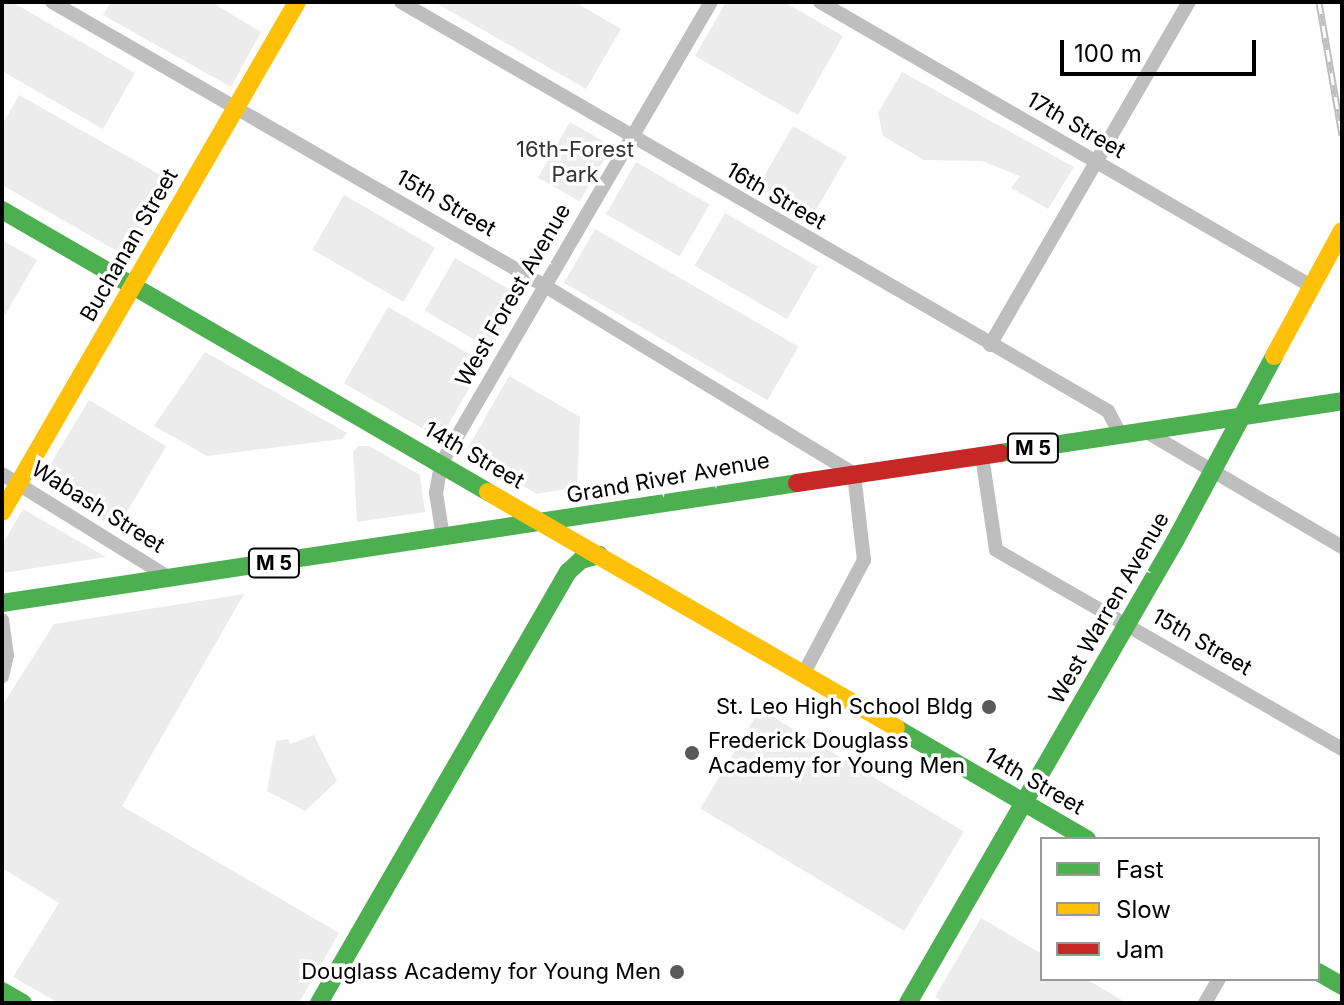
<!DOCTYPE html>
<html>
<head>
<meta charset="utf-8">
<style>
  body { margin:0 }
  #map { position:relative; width:1344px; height:1005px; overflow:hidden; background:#fff; font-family:Inter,sans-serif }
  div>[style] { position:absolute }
  .green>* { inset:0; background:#ececec; transform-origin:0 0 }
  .street>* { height:14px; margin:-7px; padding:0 7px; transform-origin:7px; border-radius:7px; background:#bebebe }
  .fast>* { height:18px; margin:-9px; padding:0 9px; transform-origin:9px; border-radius:9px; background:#4caf50 }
  .slow>* { height:18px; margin:-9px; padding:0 9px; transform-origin:9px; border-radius:9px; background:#ffc107 }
  .jam>* { height:18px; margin:-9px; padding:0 9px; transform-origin:9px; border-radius:9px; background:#c62828 }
  .rail>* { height:7px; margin-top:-3.5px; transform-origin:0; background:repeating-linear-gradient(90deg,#fff 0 12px,#bebebe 0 24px); box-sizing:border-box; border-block:2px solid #bebebe }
  .dots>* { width:22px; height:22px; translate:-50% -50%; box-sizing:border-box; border:4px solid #fff; border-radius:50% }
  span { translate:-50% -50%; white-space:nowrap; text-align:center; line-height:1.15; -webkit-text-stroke:7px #fff; paint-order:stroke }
  .shield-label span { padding:2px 6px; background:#fff; border:2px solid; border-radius:6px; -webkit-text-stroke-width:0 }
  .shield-label { font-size:20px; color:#000; font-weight:700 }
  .street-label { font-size:22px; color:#000 }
  .park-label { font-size:22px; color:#333 }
  .poi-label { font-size:22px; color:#000 }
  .right { translate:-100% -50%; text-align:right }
  .left { translate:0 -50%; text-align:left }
  .frame { position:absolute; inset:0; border:4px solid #000; pointer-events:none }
  .legend { position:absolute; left:1040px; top:837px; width:280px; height:144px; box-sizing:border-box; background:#fff; border:2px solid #999; margin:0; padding:10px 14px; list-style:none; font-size:24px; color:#000 }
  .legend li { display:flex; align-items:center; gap:16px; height:40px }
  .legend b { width:40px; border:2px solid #999 }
  .scale { position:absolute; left:1060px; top:40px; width:196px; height:36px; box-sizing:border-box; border:4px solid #000; border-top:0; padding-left:10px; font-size:24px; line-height:28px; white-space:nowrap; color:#000; -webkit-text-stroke:6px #fff; paint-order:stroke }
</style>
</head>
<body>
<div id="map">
  <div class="green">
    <i style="clip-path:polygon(2px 2px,12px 2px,135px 73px,103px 129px,2px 71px)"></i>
    <i style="clip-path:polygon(111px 2px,211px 2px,261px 32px,231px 87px,103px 15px)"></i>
    <i style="clip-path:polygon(434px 2px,575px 2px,621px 29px,586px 89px)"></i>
    <i style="clip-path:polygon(726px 2px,784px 2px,843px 36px,798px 115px,695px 56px)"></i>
    <i style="clip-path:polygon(902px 72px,1074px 167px,1048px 209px,1011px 188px,1020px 176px,982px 161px,924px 160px,883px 136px,878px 113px)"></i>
    <i style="clip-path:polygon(19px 95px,173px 182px,129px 258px,2px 185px,2px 125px)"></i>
    <i style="left:570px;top:122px;width:48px;height:64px;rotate:30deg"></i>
    <i style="left:793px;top:126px;width:62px;height:70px;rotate:30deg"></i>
    <i style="left:636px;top:162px;width:85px;height:60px;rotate:30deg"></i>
    <i style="left:344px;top:195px;width:105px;height:63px;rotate:30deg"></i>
    <i style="left:725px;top:213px;width:107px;height:61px;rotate:30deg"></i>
    <i style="left:595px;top:229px;width:235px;height:62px;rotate:30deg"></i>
    <i style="clip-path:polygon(2px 240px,37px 260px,2px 320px)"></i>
    <i style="left:455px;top:258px;width:76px;height:61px;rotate:30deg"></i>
    <i style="left:388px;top:307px;width:111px;height:88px;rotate:30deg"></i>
    <i style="clip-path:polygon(205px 352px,347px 433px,342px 439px,207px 456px,154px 426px)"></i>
    <i style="clip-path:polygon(509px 376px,580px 417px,577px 487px,537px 494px,465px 453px)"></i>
    <i style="left:89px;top:400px;width:90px;height:96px;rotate:31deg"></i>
    <i style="clip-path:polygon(358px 446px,369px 446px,420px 475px,425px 512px,357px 522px,353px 452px)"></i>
    <i style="clip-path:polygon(23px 509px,106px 557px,3px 573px,2px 545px)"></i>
    <i style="clip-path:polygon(244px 594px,122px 806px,339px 933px,299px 1003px,59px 1003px,13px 977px,59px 903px,2px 868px,2px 706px,54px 624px)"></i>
    <i style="left:760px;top:709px;width:238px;height:116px;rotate:31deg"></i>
    <i style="clip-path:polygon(314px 735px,337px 781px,305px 811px,267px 791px,276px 741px,288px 739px,290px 744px)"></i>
    <i style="clip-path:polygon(981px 918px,1042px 954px,1042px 979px,1086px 979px,1127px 1003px,945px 1003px,935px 997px)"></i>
  </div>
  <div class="street">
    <i style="left:52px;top:2px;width:569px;rotate:29.94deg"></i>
    <i style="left:545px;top:286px;width:362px;rotate:31.3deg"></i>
    <i style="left:854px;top:474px;width:87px;rotate:83.4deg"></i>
    <i style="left:864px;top:560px;width:128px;rotate:118deg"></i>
    <i style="left:401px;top:2px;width:817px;rotate:30.05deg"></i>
    <i style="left:1108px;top:411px;width:26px;rotate:62deg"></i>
    <i style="left:820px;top:2px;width:567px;rotate:30.05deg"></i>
    <i style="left:990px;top:345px;width:397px;rotate:-59.9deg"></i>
    <i style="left:1145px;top:431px;width:229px;rotate:30.5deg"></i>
    <i style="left:982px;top:456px;width:95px;rotate:81.5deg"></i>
    <i style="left:996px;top:550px;width:399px;rotate:29.9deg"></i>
    <i style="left:2px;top:474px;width:198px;rotate:31.8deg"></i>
    <i style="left:443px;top:537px;width:45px;rotate:-99deg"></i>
    <i style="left:436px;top:493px;width:29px;rotate:-80deg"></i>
    <i style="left:441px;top:464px;width:535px;rotate:-59.7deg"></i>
    <i style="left:2px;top:620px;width:35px;rotate:82deg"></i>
    <i style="left:7px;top:655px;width:22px;rotate:103deg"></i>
    <i style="left:1205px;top:1003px;width:28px;rotate:-60deg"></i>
  </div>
  <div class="fast">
    <i style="left:2px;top:210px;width:562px;rotate:30.12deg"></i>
    <i style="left:1000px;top:453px;width:346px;rotate:-8.6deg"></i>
    <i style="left:2px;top:603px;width:804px;rotate:-8.58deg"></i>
    <i style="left:896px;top:728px;width:221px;rotate:30.2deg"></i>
    <i style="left:1318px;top:972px;width:28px;rotate:30deg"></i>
    <i style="left:2px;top:991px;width:24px;rotate:30deg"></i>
    <i style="left:319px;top:1003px;width:498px;rotate:-60deg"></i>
    <i style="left:568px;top:572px;width:18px;rotate:-43deg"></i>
    <i style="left:581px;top:560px;width:19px;rotate:-16deg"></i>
    <i style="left:908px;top:1003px;width:534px;rotate:-59.98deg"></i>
    <i style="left:1175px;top:541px;width:210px;rotate:-61.8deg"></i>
  </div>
  <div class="slow">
    <i style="left:1274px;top:356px;width:142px;rotate:-61.5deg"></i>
    <i style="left:488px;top:492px;width:471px;rotate:30deg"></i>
    <i style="left:2px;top:512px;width:589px;rotate:-59.95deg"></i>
  </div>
  <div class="jam">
    <i style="left:797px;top:483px;width:205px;rotate:-8.4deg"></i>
  </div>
  <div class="rail">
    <i style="left:1319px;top:2px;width:135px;rotate:80.2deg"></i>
  </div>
  <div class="dots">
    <i style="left:989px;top:707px;background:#595959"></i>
    <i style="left:692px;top:753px;background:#595959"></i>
    <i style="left:677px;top:972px;background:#595959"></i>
  </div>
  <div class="shield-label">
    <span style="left:1033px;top:448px">M 5</span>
    <span style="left:274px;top:563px">M 5</span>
  </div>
  <div class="street-label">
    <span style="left:1076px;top:125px;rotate:30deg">17th Street</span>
    <span style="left:776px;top:196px;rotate:30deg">16th Street</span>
    <span style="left:446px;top:203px;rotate:30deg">15th Street</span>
    <span style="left:129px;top:245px;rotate:-60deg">Buchanan Street</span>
    <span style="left:513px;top:295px;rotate:-60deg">West Forest Avenue</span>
    <span style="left:474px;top:455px;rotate:30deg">14th Street</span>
    <span style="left:668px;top:478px;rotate:-10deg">Grand River Avenue</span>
    <span style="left:98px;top:507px;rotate:32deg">Wabash Street</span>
    <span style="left:1109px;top:608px;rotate:-60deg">West Warren Avenue</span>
    <span style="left:1202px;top:642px;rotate:30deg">15th Street</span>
    <span style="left:1034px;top:781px;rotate:30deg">14th Street</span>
  </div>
  <div class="park-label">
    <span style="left:575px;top:162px">16th-Forest<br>Park</span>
  </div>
  <div class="poi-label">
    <span class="right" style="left:973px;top:707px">St. Leo High School Bldg</span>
    <span class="left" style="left:708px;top:753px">Frederick Douglass<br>Academy for Young Men</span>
    <span class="right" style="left:661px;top:972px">Douglass Academy for Young Men</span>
  </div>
  <div class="frame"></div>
  <ul class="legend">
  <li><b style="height:10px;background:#4caf50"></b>Fast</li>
  <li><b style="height:10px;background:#ffc107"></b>Slow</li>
  <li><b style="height:10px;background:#c62828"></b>Jam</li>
  </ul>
  <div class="scale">100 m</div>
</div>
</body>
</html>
